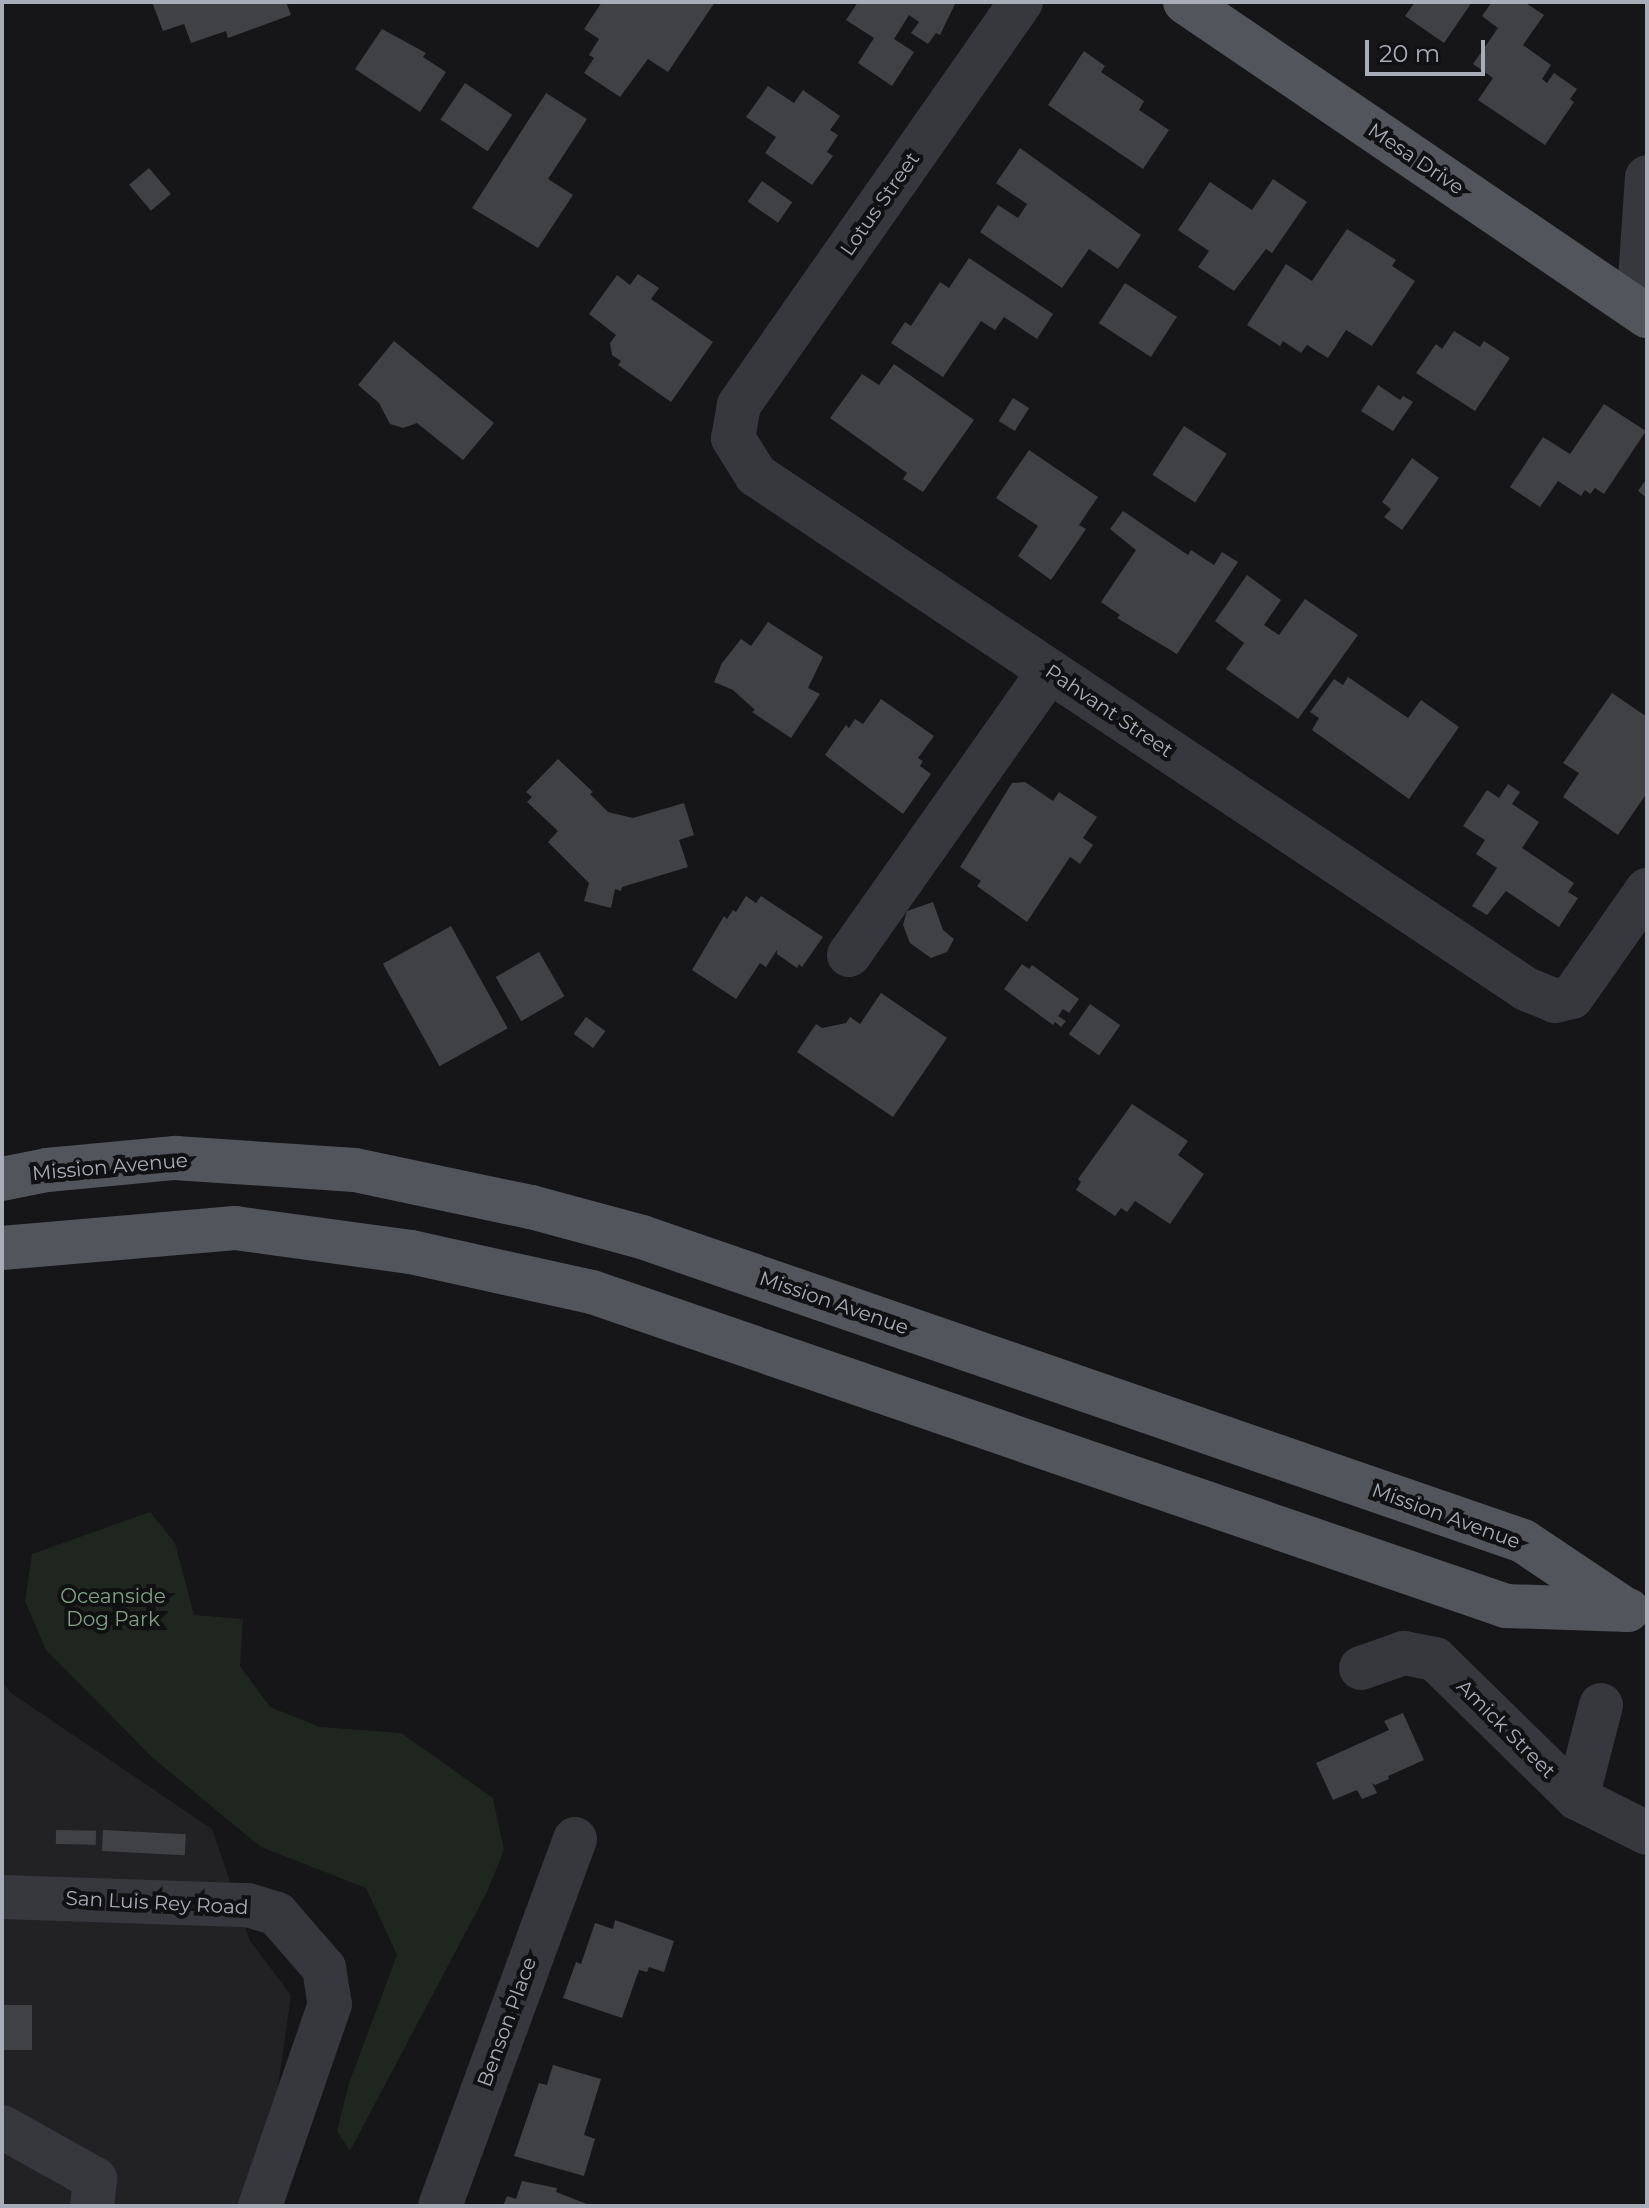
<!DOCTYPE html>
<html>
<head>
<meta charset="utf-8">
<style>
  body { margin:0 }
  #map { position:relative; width:1649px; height:2208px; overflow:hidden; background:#161618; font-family:Montserrat,sans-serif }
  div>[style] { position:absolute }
  .built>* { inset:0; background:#222225 }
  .green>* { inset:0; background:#1e261f }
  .building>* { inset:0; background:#404145; transform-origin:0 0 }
  .minor>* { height:44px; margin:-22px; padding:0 22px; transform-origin:22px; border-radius:22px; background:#37383d }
  .major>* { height:44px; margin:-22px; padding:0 22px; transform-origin:22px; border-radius:22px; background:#53555c }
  span { translate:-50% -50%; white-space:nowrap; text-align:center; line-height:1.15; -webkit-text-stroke:8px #111113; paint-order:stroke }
  .street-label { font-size:20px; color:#a8adb8 }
  .park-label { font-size:20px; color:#7fa381 }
  .frame { position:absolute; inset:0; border:4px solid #a8adb8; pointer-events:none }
  .scale { position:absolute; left:1365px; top:40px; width:120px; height:36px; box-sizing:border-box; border:4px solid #a8adb8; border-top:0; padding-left:10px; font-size:24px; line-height:28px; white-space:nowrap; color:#a8adb8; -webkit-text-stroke:6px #111113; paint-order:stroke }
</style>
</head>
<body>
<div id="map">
  <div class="built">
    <i style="clip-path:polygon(2px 1682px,11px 1693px,212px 1829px,250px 1941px,291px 1995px,261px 2206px,2px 2206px)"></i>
  </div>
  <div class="green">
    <i style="clip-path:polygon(150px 1512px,175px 1543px,194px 1615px,243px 1619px,240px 1666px,270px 1707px,320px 1727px,401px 1733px,493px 1798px,504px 1850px,487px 1892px,350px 2151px,337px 2131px,349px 2083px,397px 1955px,366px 1888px,261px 1847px,153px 1758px,46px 1650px,25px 1601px,32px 1554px)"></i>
  </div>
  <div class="building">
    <i style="clip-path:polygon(152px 2px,286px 2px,291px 15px,228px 38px,226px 31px,191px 43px,184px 24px,163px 31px)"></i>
    <i style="clip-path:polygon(602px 2px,715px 2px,668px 72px,648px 59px,620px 97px,584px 73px,594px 58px,589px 55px,599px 39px,584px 29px)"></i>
    <i style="clip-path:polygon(858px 2px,956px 2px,940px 35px,936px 33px,928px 44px,911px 33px,919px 22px,909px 15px,894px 39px,914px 52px,892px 86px,858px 63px,874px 38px,846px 20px)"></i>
    <i style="clip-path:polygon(1415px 2px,1472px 2px,1444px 43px,1405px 16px)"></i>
    <i style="clip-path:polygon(1492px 2px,1524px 2px,1544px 15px,1523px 45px,1551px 65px,1542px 79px,1547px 83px,1554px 73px,1577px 89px,1570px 99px,1574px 102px,1545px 145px,1478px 100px,1493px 78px,1473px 64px,1498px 28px,1482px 16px)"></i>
    <i style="clip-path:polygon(382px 29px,426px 53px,423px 57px,446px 72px,420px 112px,355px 69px)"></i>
    <i style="clip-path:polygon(1084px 51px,1105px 66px,1101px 72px,1144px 101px,1139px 110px,1169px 130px,1143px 169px,1048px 105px)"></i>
    <i style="left:465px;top:83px;width:57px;height:44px;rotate:34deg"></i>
    <i style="clip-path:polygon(768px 86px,794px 103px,803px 90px,840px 116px,830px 130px,838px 135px,827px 152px,833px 156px,812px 185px,765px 153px,776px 137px,746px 117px)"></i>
    <i style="clip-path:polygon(546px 93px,587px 119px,548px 179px,573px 195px,538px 248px,472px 208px)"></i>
    <i style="clip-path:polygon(1020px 148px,1141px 235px,1118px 269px,1089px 249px,1062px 288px,980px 232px,998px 205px,1018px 218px,1027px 204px,996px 183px)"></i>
    <i style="left:149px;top:168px;width:34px;height:26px;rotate:50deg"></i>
    <i style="clip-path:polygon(1273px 179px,1307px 202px,1272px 253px,1266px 249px,1234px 291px,1198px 267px,1209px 251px,1178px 230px,1210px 182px,1252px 210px)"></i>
    <i style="left:762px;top:181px;width:37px;height:25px;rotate:35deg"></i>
    <i style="clip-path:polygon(1347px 229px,1396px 260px,1392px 266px,1415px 281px,1372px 346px,1346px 330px,1328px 358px,1307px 345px,1301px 353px,1283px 341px,1280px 346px,1247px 325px,1286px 264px,1312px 281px)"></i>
    <i style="clip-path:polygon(969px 258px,1053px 314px,1037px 339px,1004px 317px,995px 330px,981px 321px,943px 377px,891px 343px,905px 322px,911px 326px,940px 282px,949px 288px)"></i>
    <i style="clip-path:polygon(638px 274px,659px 288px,651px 299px,713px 342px,671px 402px,618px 365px,621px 361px,612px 355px,610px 343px,616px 335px,589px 314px,617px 275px,630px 285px)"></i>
    <i style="left:1125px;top:283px;width:62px;height:48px;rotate:33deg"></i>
    <i style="clip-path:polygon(1454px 331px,1480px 347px,1484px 341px,1510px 358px,1475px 411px,1416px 373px,1436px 344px,1442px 349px)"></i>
    <i style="clip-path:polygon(394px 341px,494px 423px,463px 460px,417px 423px,403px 428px,390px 424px,379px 403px,358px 385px)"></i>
    <i style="clip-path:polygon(894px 364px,974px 420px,923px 492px,903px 479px,907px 473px,830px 418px,862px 374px,879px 385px)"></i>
    <i style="clip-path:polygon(1378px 385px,1400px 400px,1403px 396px,1413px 402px,1393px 431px,1361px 411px)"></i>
    <i style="left:1013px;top:398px;width:19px;height:27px;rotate:32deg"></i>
    <i style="clip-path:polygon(1604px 404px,1646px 431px,1604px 494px,1595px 488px,1590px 494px,1585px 490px,1581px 496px,1558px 481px,1540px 507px,1510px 487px,1543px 437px,1570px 454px)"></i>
    <i style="left:1184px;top:426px;width:51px;height:58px;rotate:33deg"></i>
    <i style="clip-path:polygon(1029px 450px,1098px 497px,1079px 525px,1086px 529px,1051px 580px,1018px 556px,1038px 526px,996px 498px)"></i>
    <i style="clip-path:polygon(1412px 458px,1439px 478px,1402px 530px,1384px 517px,1391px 509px,1382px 502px)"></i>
    <i style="clip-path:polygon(1647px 478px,1647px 498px,1638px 491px)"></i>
    <i style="clip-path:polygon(1123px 511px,1188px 555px,1191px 550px,1214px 565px,1222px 552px,1238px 562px,1177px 654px,1117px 618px,1120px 615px,1101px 602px,1136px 550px,1110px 529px)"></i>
    <i style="clip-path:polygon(1247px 575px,1281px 600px,1264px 625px,1279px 635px,1305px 599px,1358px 635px,1298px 719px,1226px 669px,1244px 643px,1215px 621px)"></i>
    <i style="clip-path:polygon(768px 622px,823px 657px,808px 688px,820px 694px,791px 738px,752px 712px,755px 710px,733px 690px,714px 682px,722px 663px,741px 639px,751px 646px)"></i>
    <i style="clip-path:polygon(1348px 677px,1408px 718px,1421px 700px,1459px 727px,1409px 799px,1312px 730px,1319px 718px,1310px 712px,1334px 679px,1343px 685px)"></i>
    <i style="clip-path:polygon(1612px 693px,1647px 717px,1647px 793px,1618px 835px,1563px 797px,1579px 773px,1563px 763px)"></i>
    <i style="clip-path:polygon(881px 699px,934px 736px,918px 758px,923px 761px,920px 766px,931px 774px,903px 814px,825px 755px,846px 725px,849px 728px,855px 719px,863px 724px)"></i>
    <i style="clip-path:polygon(558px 759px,593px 792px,590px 794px,608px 812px,633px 818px,684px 803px,694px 835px,679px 840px,688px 867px,622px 887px,621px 891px,615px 889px,611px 908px,584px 901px,589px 883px,548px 842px,558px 831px,527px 802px,532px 797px,526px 792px)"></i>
    <i style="clip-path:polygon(1025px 782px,1053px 801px,1059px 792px,1097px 817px,1083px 838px,1093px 845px,1080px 864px,1070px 857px,1027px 922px,977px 886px,981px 881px,960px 867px,1012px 783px)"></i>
    <i style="clip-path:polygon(1508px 784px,1520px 792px,1512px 804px,1539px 822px,1522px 848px,1574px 883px,1568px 892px,1578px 898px,1559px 927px,1506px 891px,1487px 915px,1472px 906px,1497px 868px,1476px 854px,1485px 840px,1463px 826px,1487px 790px,1499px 798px)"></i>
    <i style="clip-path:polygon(746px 896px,756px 903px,761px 896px,823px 937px,802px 967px,799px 964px,797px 968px,777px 954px,777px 950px,766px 967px,760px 963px,736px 999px,692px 970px,724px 916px,727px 919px,733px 910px,736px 912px)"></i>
    <i style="clip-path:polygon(933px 902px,943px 930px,954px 939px,947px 952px,931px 958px,910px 943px,903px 925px,907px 911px)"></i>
    <i style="left:451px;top:926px;width:117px;height:78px;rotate:61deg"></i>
    <i style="left:539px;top:952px;width:51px;height:50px;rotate:60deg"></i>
    <i style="clip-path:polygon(1022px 964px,1029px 969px,1032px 965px,1079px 999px,1069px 1013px,1063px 1009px,1058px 1016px,1066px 1021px,1061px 1027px,1055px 1022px,1053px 1025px,1004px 989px)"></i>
    <i style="clip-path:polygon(881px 993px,947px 1038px,893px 1117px,797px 1052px,816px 1024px,822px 1028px,846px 1023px,850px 1017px,860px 1024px)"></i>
    <i style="left:1090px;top:1004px;width:37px;height:37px;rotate:35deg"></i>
    <i style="left:586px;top:1017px;width:24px;height:21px;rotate:36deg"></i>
    <i style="clip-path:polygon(1132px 1104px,1188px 1141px,1178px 1155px,1204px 1174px,1170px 1224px,1135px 1201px,1127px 1212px,1121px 1208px,1115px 1216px,1076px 1190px,1081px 1182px,1078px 1179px)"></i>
    <i style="clip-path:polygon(1403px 1713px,1424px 1760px,1388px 1776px,1389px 1779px,1375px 1785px,1372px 1783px,1377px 1793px,1362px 1799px,1357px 1790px,1333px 1800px,1316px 1763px,1389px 1730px,1384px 1721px)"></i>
    <i style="left:56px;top:1830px;width:40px;height:14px;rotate:1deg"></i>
    <i style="left:103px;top:1830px;width:83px;height:21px;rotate:3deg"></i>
    <i style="clip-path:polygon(615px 1920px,674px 1941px,664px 1972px,649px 1967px,647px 1972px,639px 1970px,622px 2018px,563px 1998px,576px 1962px,581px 1964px,595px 1923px,613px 1929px)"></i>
    <i style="left:2px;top:2005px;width:30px;height:45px"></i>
    <i style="clip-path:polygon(553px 2065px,601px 2079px,584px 2135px,595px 2139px,584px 2176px,514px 2156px,539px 2083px,547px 2085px)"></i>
    <i style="clip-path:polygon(522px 2181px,557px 2188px,556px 2192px,592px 2206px,503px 2206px,507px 2196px,516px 2199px)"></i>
  </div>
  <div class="minor">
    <i style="left:1021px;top:2px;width:492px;rotate:125deg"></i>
    <i style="left:739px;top:405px;width:34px;rotate:100deg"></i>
    <i style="left:733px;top:438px;width:44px;rotate:58.1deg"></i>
    <i style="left:756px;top:475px;width:926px;rotate:33.72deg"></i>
    <i style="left:1526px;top:989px;width:31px;rotate:22deg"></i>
    <i style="left:1555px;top:1001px;width:17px;rotate:-13deg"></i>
    <i style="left:1572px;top:997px;width:131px;rotate:-55deg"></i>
    <i style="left:1638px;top:309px;width:132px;rotate:-86.1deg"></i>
    <i style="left:849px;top:955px;width:347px;rotate:-54.8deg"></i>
    <i style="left:1361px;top:1668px;width:46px;rotate:-19.2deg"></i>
    <i style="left:1404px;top:1653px;width:32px;rotate:11deg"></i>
    <i style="left:1435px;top:1659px;width:199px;rotate:44.4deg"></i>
    <i style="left:1577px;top:1798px;width:78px;rotate:26.6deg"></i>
    <i style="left:1577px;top:1798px;width:96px;rotate:-75.5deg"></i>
    <i style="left:2px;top:1897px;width:246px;rotate:1.9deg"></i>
    <i style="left:248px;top:1905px;width:30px;rotate:17deg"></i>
    <i style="left:277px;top:1914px;width:72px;rotate:49deg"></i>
    <i style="left:324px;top:1968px;width:36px;rotate:81deg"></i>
    <i style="left:330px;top:2004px;width:214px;rotate:109.1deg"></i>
    <i style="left:2px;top:2127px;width:107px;rotate:29.2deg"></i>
    <i style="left:95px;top:2179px;width:27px;rotate:96deg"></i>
    <i style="left:440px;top:2206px;width:391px;rotate:-69.8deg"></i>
  </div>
  <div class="major">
    <i style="left:1185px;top:2px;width:559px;rotate:34.2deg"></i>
    <i style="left:2px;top:1179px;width:46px;rotate:-11.3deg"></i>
    <i style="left:47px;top:1170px;width:129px;rotate:-5.4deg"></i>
    <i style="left:175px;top:1158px;width:180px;rotate:3.8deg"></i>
    <i style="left:355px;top:1170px;width:180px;rotate:11.9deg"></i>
    <i style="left:531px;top:1207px;width:115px;rotate:15.1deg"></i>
    <i style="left:642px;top:1237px;width:932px;rotate:19.04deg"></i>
    <i style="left:1523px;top:1541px;width:124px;rotate:33.8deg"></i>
    <i style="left:2px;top:1248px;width:234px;rotate:-4.9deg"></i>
    <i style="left:235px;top:1228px;width:178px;rotate:7.8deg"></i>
    <i style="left:411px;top:1252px;width:185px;rotate:12.5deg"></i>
    <i style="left:592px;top:1292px;width:966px;rotate:18.96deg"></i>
    <i style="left:1506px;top:1606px;width:122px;rotate:1.9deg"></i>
  </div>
  <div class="street-label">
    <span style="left:1416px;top:159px;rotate:34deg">Mesa Drive</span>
    <span style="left:880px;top:204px;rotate:-55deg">Lotus Street</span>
    <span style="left:1109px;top:711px;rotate:34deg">Pahvant Street</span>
    <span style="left:110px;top:1167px;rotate:-5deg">Mission Avenue</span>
    <span style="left:834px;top:1303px;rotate:19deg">Mission Avenue</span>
    <span style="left:1446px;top:1516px;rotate:20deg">Mission Avenue</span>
    <span style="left:1506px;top:1729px;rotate:45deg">Amick Street</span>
    <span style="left:157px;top:1903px;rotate:3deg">San Luis Rey Road</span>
    <span style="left:507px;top:2022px;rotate:-70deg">Benson Place</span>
  </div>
  <div class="park-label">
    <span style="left:113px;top:1608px">Oceanside<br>Dog Park</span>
  </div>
  <div class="frame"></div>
  <div class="scale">20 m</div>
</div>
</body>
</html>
